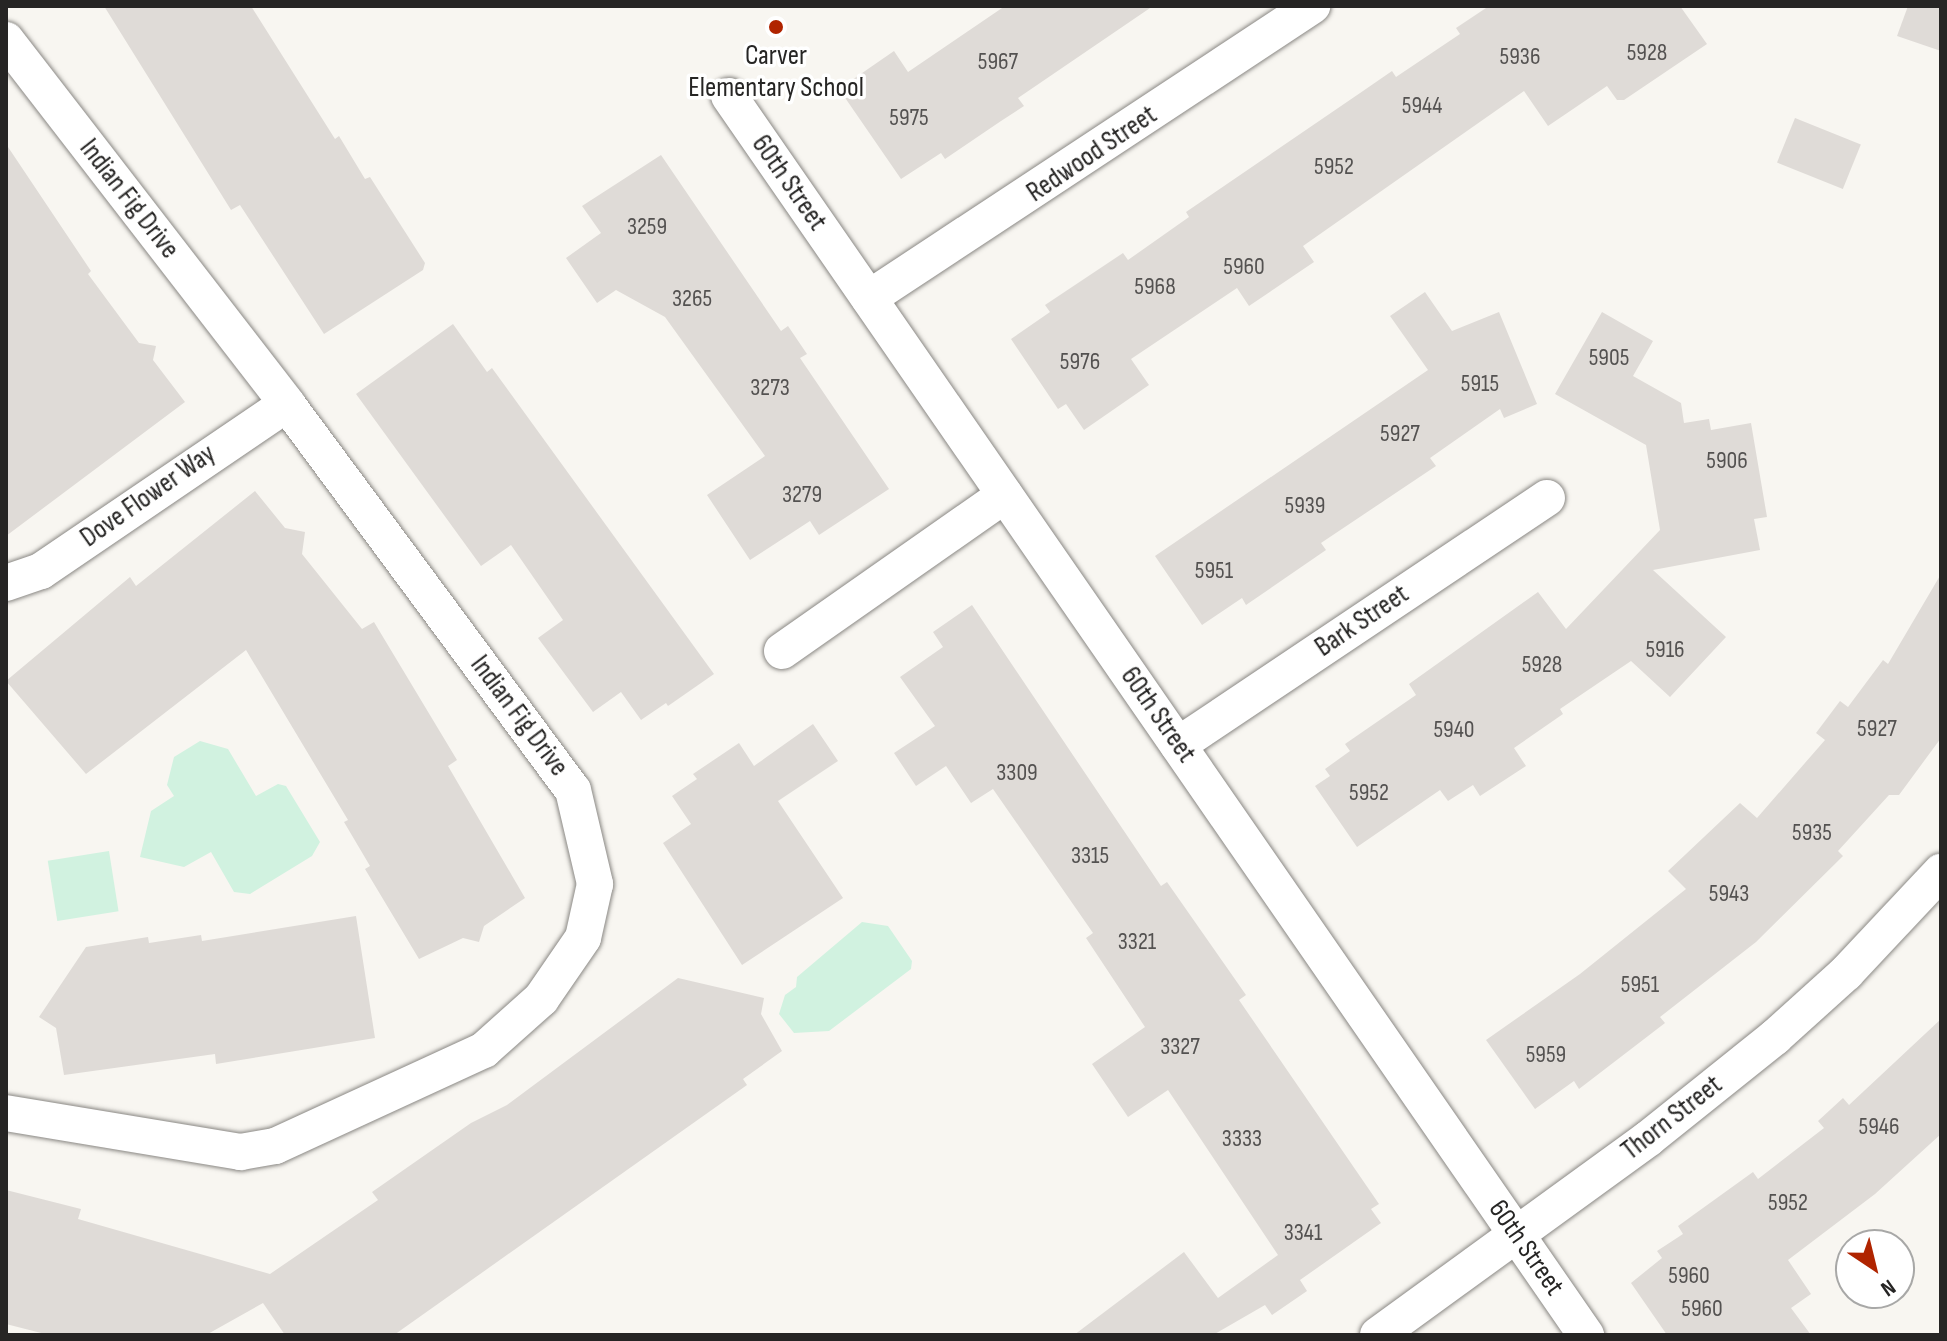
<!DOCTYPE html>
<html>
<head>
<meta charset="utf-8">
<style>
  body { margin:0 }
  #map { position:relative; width:1947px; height:1341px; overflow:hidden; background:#f8f6f1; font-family:"Sofia Sans Condensed",sans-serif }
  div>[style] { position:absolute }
  .green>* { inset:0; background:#d1f2e0; transform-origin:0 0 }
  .building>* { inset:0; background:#dfdbd7; transform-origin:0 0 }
  .roads { filter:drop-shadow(0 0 2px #8a8884) drop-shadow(0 0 2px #8a8884) }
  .street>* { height:36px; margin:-18px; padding:0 18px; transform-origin:18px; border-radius:18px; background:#fff }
  .dots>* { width:22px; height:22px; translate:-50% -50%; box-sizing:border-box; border:4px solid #fff; border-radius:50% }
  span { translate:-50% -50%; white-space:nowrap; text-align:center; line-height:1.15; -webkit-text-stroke:7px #fff; paint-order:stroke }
  .number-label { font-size:24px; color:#545251 }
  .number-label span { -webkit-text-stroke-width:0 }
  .poi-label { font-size:28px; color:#262524 }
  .street-label { font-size:28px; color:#262524 }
  .frame { position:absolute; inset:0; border:8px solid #262524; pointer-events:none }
  .north { position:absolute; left:1835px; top:1229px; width:80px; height:80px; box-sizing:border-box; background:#fff; border:2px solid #a8a8a7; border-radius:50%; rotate:145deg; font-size:22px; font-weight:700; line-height:32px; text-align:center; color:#262524 }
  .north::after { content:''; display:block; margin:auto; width:28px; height:36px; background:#b02400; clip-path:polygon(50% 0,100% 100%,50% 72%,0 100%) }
</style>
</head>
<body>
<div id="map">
  <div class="green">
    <i style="clip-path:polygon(200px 741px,228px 749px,256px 796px,278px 784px,286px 786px,320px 842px,312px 856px,250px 894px,234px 892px,211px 852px,184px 867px,140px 857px,151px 811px,174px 796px,167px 785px,174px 757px)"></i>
    <i style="left:109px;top:851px;width:61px;height:62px;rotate:81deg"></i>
    <i style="clip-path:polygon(862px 922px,888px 926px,912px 961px,911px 969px,829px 1031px,794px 1033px,779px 1014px,785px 995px,796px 987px,797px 977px)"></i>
  </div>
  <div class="building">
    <i style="clip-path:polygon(104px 6px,251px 6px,335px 139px,339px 136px,365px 179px,370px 177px,425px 263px,423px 270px,324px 334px,240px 205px,231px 210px)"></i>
    <i style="clip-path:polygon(1005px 6px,1153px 6px,1018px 98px,1024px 106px,1001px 121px,945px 159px,941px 153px,901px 179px,839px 89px,894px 51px,908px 72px)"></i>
    <i style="clip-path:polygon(1489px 6px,1680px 6px,1707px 44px,1624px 100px,1617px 100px,1607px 86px,1548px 126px,1524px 91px,1303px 246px,1314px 262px,1249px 306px,1237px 288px,1131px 359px,1149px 385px,1084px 430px,1066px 404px,1058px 409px,1011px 339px,1050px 312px,1045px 305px,1123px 253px,1128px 260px,1189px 217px,1186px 212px,1363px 91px,1392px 71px,1396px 77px,1460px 34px,1456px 28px)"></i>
    <i style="clip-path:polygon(1908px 6px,1941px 6px,1941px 51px,1897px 36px)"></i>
    <i style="left:1795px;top:118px;width:71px;height:48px;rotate:22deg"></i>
    <i style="clip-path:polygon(6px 144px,91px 271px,88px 274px,139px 343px,156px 346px,153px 360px,185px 402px,6px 536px)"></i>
    <i style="clip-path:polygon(661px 155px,781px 331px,788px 326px,807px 354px,800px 358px,889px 489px,819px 535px,810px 521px,750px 560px,707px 495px,765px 456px,665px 317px,616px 290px,597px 303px,566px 258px,601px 233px,582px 206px)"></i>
    <i style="clip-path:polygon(1425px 292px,1452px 331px,1499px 312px,1537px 404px,1504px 418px,1500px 409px,1430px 458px,1436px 466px,1321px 543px,1326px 550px,1246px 605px,1242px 598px,1202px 625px,1155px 556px,1428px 370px,1390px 316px)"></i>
    <i style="clip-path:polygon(1602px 312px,1653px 341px,1633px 376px,1681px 403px,1684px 423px,1709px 419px,1711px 430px,1751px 423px,1767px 517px,1754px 519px,1760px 550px,1653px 570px,1726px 637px,1670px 697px,1631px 661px,1560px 709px,1563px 714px,1514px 748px,1526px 766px,1480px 796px,1473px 785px,1448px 801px,1440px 790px,1357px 847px,1315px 786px,1330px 776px,1325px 769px,1350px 751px,1345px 744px,1416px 695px,1409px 684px,1538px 592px,1566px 629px,1660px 530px,1646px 445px,1555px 394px)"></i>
    <i style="clip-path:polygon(453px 324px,487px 372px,492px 368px,714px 674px,668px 706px,666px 703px,641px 720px,621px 692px,593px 712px,538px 638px,563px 620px,511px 545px,481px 566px,356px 394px)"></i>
    <i style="clip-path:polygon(255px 491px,285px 528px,305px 532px,302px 554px,362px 629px,374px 622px,457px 760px,448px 766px,525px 898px,484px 926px,479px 942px,463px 938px,419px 959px,365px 869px,370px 866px,344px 822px,348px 820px,246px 650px,86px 774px,6px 681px,130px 577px,136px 586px)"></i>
    <i style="clip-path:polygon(1941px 574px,1941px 738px,1899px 795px,1889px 795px,1838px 851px,1843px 856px,1756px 942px,1660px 1017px,1665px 1023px,1579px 1089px,1574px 1081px,1535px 1109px,1486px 1040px,1580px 974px,1686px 889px,1668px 871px,1740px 803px,1757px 818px,1825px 740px,1816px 733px,1840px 701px,1848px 707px,1883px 660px,1888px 664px)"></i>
    <i style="clip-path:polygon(972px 605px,1161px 886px,1167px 882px,1246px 995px,1239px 1000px,1379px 1204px,1371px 1209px,1381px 1223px,1300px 1280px,1307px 1291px,1272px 1315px,1265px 1305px,1213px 1335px,1074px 1335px,1184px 1252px,1218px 1298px,1278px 1255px,1168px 1090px,1128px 1117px,1092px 1064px,1145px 1027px,1086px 938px,1093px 933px,993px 789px,971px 803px,946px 766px,916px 786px,894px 753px,935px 726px,900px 677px,943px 647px,933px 632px)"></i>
    <i style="clip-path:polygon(813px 724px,838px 761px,778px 801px,843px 898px,742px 965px,663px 843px,691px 824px,672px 796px,697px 779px,693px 774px,739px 743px,754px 766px)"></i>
    <i style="clip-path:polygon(356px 916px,375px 1038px,216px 1064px,215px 1054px,64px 1075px,56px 1028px,39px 1017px,86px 947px,148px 937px,149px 943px,201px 935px,202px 941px)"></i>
    <i style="clip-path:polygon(678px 978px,764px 998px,761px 1014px,782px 1051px,743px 1079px,747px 1085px,394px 1335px,285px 1335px,263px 1303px,206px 1335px,49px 1335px,6px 1324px,6px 1190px,81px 1209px,78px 1219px,270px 1274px,378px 1200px,372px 1192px,471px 1123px,507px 1105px)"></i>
    <i style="clip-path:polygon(1941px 1019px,1941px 1134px,1875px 1194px,1788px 1260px,1811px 1294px,1791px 1308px,1811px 1335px,1667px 1335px,1631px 1283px,1662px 1258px,1657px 1251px,1683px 1234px,1678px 1226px,1753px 1172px,1758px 1179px,1824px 1128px,1818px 1121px,1843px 1098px,1849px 1105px)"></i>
  </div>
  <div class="roads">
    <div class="street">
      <i style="left:6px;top:40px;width:460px;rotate:52.3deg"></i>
      <i style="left:287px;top:404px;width:480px;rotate:53.5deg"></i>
      <i style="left:573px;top:790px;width:97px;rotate:76.8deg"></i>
      <i style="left:595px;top:884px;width:55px;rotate:102.5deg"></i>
      <i style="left:583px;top:938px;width:74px;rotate:124.5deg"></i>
      <i style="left:541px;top:999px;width:76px;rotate:138.2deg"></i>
      <i style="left:484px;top:1050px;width:230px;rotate:155.3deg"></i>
      <i style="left:275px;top:1146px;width:35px;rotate:170deg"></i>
      <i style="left:241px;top:1152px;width:238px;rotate:-170.6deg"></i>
      <i style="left:729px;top:96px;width:1507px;rotate:55.33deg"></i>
      <i style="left:869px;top:298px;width:531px;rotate:-33.39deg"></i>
      <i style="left:6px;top:583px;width:37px;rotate:-19deg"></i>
      <i style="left:41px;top:571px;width:297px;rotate:-34.2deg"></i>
      <i style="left:782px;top:651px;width:272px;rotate:-35deg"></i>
      <i style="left:1178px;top:745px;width:444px;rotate:-33.8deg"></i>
      <i style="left:1378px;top:1335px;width:335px;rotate:-36deg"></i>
      <i style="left:1649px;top:1138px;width:161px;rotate:-38.7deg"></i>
      <i style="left:1775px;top:1037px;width:96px;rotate:-42deg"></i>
      <i style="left:1846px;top:973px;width:139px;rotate:-46.8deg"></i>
    </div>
  </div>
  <div class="dots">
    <i style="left:776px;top:27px;background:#b02400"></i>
  </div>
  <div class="number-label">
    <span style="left:1647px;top:53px">5928</span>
    <span style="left:1520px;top:57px">5936</span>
    <span style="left:998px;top:62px">5967</span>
    <span style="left:1422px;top:106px">5944</span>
    <span style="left:909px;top:118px">5975</span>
    <span style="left:1334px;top:167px">5952</span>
    <span style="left:647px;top:227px">3259</span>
    <span style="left:1244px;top:267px">5960</span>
    <span style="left:1155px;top:287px">5968</span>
    <span style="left:692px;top:299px">3265</span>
    <span style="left:1609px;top:358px">5905</span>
    <span style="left:1080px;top:362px">5976</span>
    <span style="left:1480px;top:384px">5915</span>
    <span style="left:770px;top:388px">3273</span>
    <span style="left:1400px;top:434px">5927</span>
    <span style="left:1727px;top:461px">5906</span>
    <span style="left:802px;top:495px">3279</span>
    <span style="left:1305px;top:506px">5939</span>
    <span style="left:1214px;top:571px">5951</span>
    <span style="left:1665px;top:650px">5916</span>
    <span style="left:1542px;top:665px">5928</span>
    <span style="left:1877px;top:729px">5927</span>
    <span style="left:1454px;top:730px">5940</span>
    <span style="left:1017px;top:773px">3309</span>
    <span style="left:1369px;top:793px">5952</span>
    <span style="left:1812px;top:833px">5935</span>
    <span style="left:1090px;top:856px">3315</span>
    <span style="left:1729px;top:894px">5943</span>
    <span style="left:1137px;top:942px">3321</span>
    <span style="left:1640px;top:985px">5951</span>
    <span style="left:1180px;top:1047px">3327</span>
    <span style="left:1546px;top:1055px">5959</span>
    <span style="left:1879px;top:1127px">5946</span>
    <span style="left:1242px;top:1139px">3333</span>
    <span style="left:1788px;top:1203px">5952</span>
    <span style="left:1303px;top:1233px">3341</span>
    <span style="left:1689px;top:1276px">5960</span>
    <span style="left:1702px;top:1309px">5960</span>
  </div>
  <div class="poi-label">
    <span style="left:776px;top:72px">Carver<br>Elementary School</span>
  </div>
  <div class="street-label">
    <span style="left:1092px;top:154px;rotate:-34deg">Redwood Street</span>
    <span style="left:789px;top:183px;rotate:55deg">60th Street</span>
    <span style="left:129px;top:199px;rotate:52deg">Indian Fig Drive</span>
    <span style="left:148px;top:496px;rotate:-35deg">Dove Flower Way</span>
    <span style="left:1362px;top:621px;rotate:-34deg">Bark Street</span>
    <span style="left:1158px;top:715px;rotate:55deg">60th Street</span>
    <span style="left:519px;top:716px;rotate:53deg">Indian Fig Drive</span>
    <span style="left:1672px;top:1118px;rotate:-38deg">Thorn Street</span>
    <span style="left:1526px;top:1248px;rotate:55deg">60th Street</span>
  </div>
  <div class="frame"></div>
  <div class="north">N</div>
</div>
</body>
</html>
